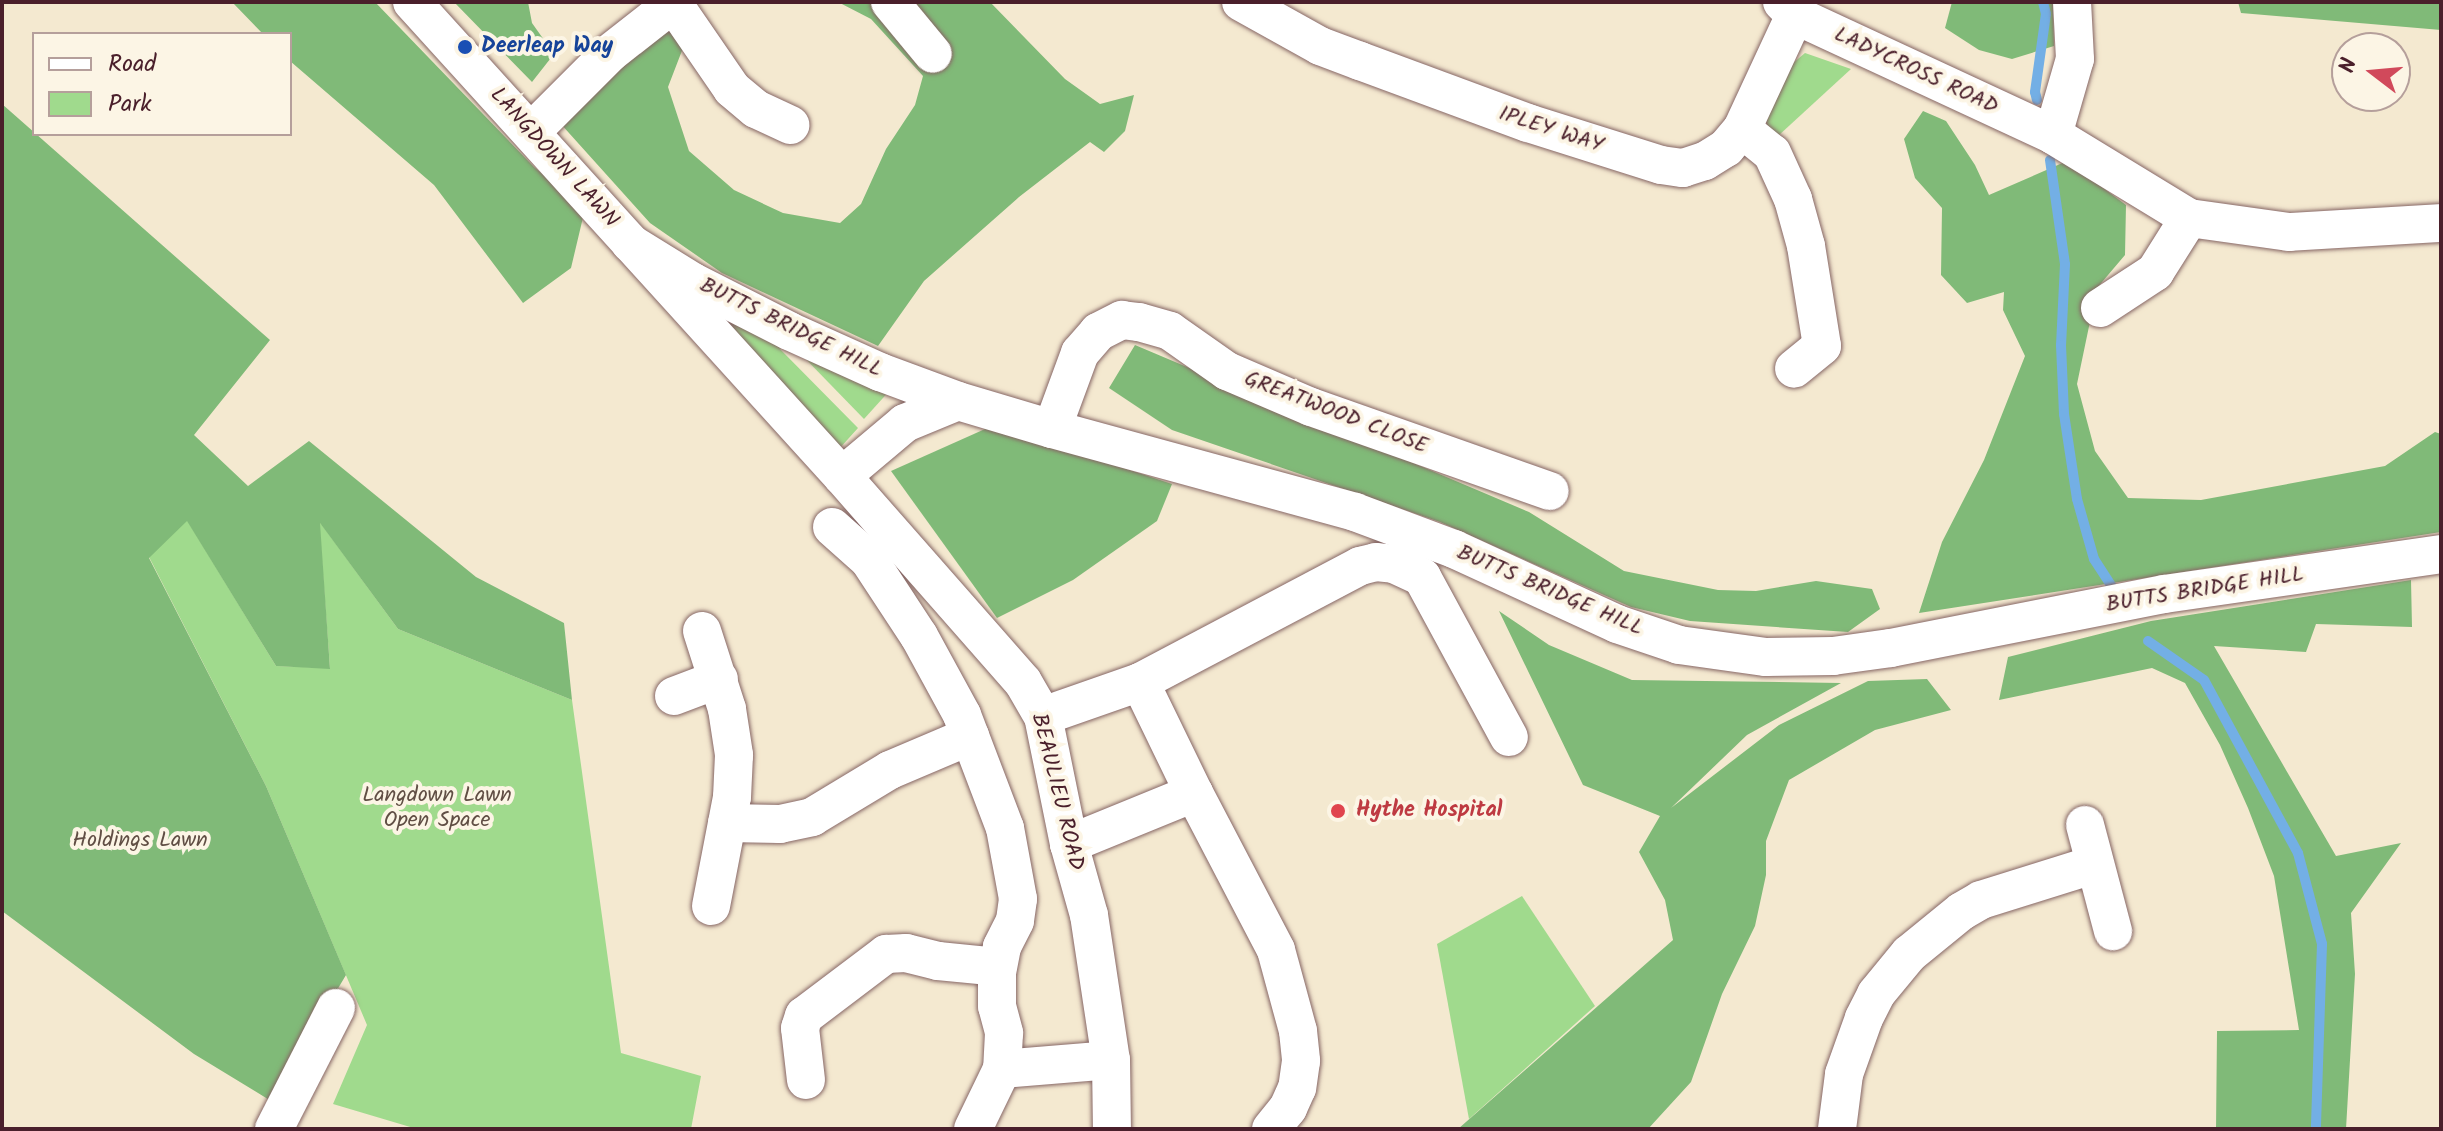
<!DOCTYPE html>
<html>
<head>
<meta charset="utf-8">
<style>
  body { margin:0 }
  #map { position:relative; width:2443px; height:1131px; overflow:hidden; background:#f4e9d0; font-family:Kalam,sans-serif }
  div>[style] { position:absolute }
  .green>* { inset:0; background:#a0da8d }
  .forest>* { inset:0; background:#80ba78 }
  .stream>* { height:10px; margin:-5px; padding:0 5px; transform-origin:5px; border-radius:5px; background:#73afe5 }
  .roads { filter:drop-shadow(0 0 2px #866665) drop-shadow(0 0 2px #866665) }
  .minor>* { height:38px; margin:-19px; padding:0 19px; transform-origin:19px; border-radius:19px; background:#fff }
  .dots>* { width:22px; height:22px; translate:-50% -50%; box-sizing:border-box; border:4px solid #fcf5e5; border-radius:50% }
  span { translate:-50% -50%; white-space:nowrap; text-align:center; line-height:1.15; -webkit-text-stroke:8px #fcf5e5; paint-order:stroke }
  .transit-label { font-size:22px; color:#164399; font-weight:700 }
  .left { translate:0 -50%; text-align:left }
  .street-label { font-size:22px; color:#4a1f2b }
  .park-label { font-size:22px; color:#604e44 }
  .health-label { font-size:22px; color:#be3a42; font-weight:700 }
  .frame { position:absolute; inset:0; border:4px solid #4a1f2b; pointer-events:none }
  .legend { position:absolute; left:32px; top:32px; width:260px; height:104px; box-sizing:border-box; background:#fcf5e5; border:2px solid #b59f9b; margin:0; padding:10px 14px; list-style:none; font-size:24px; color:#4a1f2b }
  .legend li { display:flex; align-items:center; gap:16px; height:40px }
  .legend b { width:40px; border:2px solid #b59f9b }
  .north { position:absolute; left:2331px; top:32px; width:80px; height:80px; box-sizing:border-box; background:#fcf5e5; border:2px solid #b59f9b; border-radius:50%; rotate:286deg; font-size:22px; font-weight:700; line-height:32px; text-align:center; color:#4a1f2b }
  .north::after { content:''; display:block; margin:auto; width:28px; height:36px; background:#d1495b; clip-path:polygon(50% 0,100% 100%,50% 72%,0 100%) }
</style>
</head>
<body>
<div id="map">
  <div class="green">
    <i style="clip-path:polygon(1805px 53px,1851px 69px,1777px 137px,1767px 125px,1764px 109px,1786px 69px)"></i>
    <i style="clip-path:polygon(714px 309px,781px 337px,780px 349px,858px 428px,839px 449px)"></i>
    <i style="clip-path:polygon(794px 347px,892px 388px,864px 419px)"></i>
    <i style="clip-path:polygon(187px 520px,276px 666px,330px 668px,319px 521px,398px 629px,572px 700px,621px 1053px,701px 1076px,691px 1129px,417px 1129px,333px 1104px,367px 1025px,266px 786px,149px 557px)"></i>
    <i style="clip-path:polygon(1522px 896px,1595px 1006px,1469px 1119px,1437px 944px)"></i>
  </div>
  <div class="forest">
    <i style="clip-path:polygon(232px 2px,375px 2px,534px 167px,585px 209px,571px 268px,523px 303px,434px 185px,290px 61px,290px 34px,263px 34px)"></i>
    <i style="clip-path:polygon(454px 2px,528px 2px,532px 23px,554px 54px,532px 82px)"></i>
    <i style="clip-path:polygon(838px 2px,990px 2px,1065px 79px,1100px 104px,1134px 95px,1125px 131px,1104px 152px,1090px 142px,1019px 197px,924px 281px,878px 346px,722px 273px,650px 223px,560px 123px,663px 23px,683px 48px,668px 87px,689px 151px,734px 190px,783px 213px,840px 223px,861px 204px,886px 149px,915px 105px,923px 76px,871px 19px)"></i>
    <i style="clip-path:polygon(1952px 2px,2053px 2px,2054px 46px,2012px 59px,1979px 50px,1945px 28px)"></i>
    <i style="clip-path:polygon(2238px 2px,2441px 2px,2441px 30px,2241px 13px)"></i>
    <i style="clip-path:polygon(2px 104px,270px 340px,194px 435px,248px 486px,309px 441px,476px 577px,564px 623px,572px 700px,398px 629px,320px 523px,330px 669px,276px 666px,187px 521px,149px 558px,266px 786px,346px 975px,271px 1101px,194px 1054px,2px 911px)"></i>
    <i style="clip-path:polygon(1923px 111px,1946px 121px,1975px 165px,1989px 195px,2067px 161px,2126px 205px,2125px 255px,2097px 288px,2077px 384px,2095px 451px,2128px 498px,2201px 500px,2385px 466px,2435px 432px,2441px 434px,2441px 532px,1919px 613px,1942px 542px,1984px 460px,2025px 356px,2003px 310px,2004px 292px,1967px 303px,1941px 275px,1942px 208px,1915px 178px,1904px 139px)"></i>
    <i style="clip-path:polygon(1135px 345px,1529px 512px,1624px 571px,1718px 590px,1756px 591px,1816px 581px,1872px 589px,1880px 609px,1848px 632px,1690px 621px,1631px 607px,1440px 522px,1172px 430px,1109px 388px)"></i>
    <i style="clip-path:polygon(994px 425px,1172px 484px,1157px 521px,1073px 580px,997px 618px,891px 471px)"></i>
    <i style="clip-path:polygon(2411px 580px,2412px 627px,2316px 624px,2306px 652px,2214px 646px,2336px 856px,2401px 843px,2351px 913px,2355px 974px,2346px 1129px,2216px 1129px,2217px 1031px,2299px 1030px,2274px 876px,2248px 808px,2220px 745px,2185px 683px,2152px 668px,1999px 700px,2008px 657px,2151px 621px)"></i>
    <i style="clip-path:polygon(1499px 611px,1549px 645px,1632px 680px,1841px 683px,1747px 735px,1671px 808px,1779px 725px,1868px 681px,1927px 679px,1951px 710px,1875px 730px,1789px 780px,1766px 841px,1766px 875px,1755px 926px,1722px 994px,1691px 1082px,1648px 1129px,1458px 1129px,1673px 940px,1665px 900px,1639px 852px,1660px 816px,1583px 785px)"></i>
  </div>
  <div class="stream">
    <i style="left:2037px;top:100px;width:8px;rotate:-104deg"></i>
    <i style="left:2035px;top:92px;width:79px;rotate:-82deg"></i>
    <i style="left:2046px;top:14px;width:12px;rotate:-104deg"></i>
    <i style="left:2050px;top:160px;width:105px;rotate:81.8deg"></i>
    <i style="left:2065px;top:264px;width:81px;rotate:92.8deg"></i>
    <i style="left:2061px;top:345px;width:69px;rotate:87.5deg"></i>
    <i style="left:2064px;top:414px;width:86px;rotate:81.3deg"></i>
    <i style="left:2077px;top:499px;width:62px;rotate:74.2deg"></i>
    <i style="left:2094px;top:559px;width:35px;rotate:57deg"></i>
    <i style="left:2148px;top:641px;width:68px;rotate:34.9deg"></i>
    <i style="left:2204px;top:680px;width:197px;rotate:61.5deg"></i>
    <i style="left:2298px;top:853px;width:94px;rotate:75.2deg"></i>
    <i style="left:2322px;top:944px;width:185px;rotate:91.9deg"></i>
  </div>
  <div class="roads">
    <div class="minor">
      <i style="left:412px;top:2px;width:640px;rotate:47.79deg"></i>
      <i style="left:842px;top:476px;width:274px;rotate:48.7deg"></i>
      <i style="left:1023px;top:682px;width:39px;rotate:60deg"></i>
      <i style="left:1043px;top:716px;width:131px;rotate:78.5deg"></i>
      <i style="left:1069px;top:844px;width:74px;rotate:74.3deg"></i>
      <i style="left:1089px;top:915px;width:147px;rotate:81.4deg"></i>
      <i style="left:1111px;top:1060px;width:69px;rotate:89.2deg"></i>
      <i style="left:890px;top:2px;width:67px;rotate:50.4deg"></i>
      <i style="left:1241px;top:2px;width:90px;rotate:29.1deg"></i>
      <i style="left:1320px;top:46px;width:43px;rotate:20.6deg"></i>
      <i style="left:1360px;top:61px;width:179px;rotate:20.3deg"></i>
      <i style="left:1528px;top:123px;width:139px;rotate:17.5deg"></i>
      <i style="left:1661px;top:165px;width:22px;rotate:8deg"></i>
      <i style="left:1683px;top:168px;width:23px;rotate:-18deg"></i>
      <i style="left:1705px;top:161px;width:25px;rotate:-32deg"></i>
      <i style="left:1726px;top:148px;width:25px;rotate:-50deg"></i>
      <i style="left:1742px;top:129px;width:126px;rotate:-65.1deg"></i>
      <i style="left:1782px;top:2px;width:18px;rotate:45deg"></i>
      <i style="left:1795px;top:15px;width:285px;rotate:24.9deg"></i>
      <i style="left:2053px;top:135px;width:159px;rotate:31.4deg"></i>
      <i style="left:2189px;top:218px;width:101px;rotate:8deg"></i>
      <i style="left:2289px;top:232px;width:152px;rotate:-3.4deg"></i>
      <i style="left:673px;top:3px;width:104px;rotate:55.5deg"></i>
      <i style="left:732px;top:89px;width:31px;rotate:40deg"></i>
      <i style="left:756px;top:109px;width:38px;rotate:25deg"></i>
      <i style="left:1742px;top:129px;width:38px;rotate:39deg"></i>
      <i style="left:1772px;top:153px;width:51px;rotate:65.5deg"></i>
      <i style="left:1793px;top:199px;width:49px;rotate:74.5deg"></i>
      <i style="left:1806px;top:246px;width:101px;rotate:80.9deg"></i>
      <i style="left:1822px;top:346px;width:36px;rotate:141deg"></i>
      <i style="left:532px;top:131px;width:110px;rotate:-45deg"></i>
      <i style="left:610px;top:53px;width:83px;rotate:-38.1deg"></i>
      <i style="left:2053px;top:135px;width:79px;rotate:-73.9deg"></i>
      <i style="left:2075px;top:59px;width:57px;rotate:-93deg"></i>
      <i style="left:630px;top:243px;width:74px;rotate:31.8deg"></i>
      <i style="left:693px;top:282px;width:108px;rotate:27deg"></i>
      <i style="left:789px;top:331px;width:100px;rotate:24.3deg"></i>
      <i style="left:880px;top:372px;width:83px;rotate:20.4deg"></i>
      <i style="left:958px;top:401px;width:98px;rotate:16.6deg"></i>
      <i style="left:1052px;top:429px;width:314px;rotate:15.3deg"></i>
      <i style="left:1355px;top:512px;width:106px;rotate:20.5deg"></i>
      <i style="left:1454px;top:549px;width:179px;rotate:24.7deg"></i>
      <i style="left:1617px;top:624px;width:65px;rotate:18.7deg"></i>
      <i style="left:1679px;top:645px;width:88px;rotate:7.9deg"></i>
      <i style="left:1766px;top:657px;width:67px;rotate:-0.9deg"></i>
      <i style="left:1833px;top:656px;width:59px;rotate:-7.9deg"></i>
      <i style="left:1891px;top:648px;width:278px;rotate:-11.2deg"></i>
      <i style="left:2164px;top:594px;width:280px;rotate:-8.2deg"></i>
      <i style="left:2100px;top:308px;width:66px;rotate:-33.2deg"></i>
      <i style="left:2155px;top:272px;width:64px;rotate:-57.8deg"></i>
      <i style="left:1052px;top:429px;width:81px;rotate:-69.8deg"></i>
      <i style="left:1080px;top:353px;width:28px;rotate:-49deg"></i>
      <i style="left:1098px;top:332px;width:27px;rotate:-27deg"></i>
      <i style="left:1122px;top:320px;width:17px;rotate:7deg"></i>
      <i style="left:1139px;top:322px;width:32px;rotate:16deg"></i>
      <i style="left:1170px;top:331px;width:70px;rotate:35.1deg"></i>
      <i style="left:1227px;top:371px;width:91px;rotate:23.2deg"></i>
      <i style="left:1311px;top:407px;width:253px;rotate:19.4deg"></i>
      <i style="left:842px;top:476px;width:82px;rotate:-40.1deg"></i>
      <i style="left:905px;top:423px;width:57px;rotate:-22.5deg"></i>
      <i style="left:832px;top:527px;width:50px;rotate:41.7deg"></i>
      <i style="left:869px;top:560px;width:91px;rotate:56.7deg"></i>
      <i style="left:919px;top:636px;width:90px;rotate:61.4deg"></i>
      <i style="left:962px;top:715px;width:121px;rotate:69.2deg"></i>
      <i style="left:1005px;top:828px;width:72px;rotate:79.6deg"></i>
      <i style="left:1018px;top:899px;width:22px;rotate:98deg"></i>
      <i style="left:1015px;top:921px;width:29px;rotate:117deg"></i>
      <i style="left:1002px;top:947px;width:25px;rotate:101deg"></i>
      <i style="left:997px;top:972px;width:34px;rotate:90deg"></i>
      <i style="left:997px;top:1006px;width:28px;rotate:75deg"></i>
      <i style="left:1004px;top:1033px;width:36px;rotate:93deg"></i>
      <i style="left:702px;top:631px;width:82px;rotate:72.2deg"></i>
      <i style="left:727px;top:709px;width:47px;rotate:81.3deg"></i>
      <i style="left:734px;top:755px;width:42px;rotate:92.7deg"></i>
      <i style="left:732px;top:797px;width:111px;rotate:100.9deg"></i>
      <i style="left:1140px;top:682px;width:249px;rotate:-27.8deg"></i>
      <i style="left:1360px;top:566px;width:16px;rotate:-14deg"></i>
      <i style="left:1376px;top:562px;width:18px;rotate:6deg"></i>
      <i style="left:1394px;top:564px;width:31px;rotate:25deg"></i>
      <i style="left:1422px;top:577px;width:182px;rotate:61.5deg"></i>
      <i style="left:674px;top:696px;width:48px;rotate:-20.7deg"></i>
      <i style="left:1043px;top:716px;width:103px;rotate:-19.3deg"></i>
      <i style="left:1140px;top:682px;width:123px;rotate:64.1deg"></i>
      <i style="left:727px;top:823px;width:53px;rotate:1.1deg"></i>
      <i style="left:780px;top:824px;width:33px;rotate:-12deg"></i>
      <i style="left:812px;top:817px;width:91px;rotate:-31.1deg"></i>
      <i style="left:890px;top:770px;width:87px;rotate:-23deg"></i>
      <i style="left:2085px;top:825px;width:110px;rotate:75.2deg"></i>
      <i style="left:1069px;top:844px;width:135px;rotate:-22.2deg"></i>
      <i style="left:1194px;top:793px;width:177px;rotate:62.4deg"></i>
      <i style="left:1276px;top:950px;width:84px;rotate:74.8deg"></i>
      <i style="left:1298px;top:1031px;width:30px;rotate:84deg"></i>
      <i style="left:1301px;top:1061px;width:27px;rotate:98deg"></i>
      <i style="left:1297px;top:1088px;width:22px;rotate:114deg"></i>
      <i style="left:1288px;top:1108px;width:27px;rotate:129deg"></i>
      <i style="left:806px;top:1080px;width:52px;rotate:-96.6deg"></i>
      <i style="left:800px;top:1028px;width:13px;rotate:-72deg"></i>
      <i style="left:804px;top:1016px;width:103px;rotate:-37.1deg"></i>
      <i style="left:886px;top:954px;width:20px;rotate:-3deg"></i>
      <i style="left:906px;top:953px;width:33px;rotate:14deg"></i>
      <i style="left:938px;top:961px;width:60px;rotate:5.7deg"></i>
      <i style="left:274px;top:1129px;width:136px;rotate:-62.9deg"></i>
      <i style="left:973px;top:1129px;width:67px;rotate:-64.2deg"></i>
      <i style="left:1002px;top:1069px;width:109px;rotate:-4.7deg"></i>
      <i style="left:1837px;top:1129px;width:55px;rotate:-82.7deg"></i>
      <i style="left:1844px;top:1074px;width:59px;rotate:-70.3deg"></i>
      <i style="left:1864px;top:1018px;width:27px;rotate:-63deg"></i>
      <i style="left:1876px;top:994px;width:52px;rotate:-50.5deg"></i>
      <i style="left:1909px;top:954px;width:68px;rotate:-39.1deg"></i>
      <i style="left:1962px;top:911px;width:22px;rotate:-30deg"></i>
      <i style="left:1981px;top:900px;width:117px;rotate:-17.4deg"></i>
    </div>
  </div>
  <div class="dots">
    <i style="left:465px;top:47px;background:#1a4fb4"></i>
    <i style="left:1338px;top:811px;background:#e0444e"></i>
  </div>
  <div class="transit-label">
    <span class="left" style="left:481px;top:47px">Deerleap Way</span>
  </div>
  <div class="street-label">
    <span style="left:1916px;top:71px;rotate:25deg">LADYCROSS ROAD</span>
    <span style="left:1551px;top:130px;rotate:18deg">IPLEY WAY</span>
    <span style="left:554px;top:158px;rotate:48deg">LANGDOWN LAWN</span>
    <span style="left:791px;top:328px;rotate:26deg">BUTTS BRIDGE HILL</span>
    <span style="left:1336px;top:413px;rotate:21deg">GREATWOOD CLOSE</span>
    <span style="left:2205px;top:590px;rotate:-9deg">BUTTS BRIDGE HILL</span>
    <span style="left:1550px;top:591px;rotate:23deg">BUTTS BRIDGE HILL</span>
    <span style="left:1057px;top:792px;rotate:76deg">BEAULIEU ROAD</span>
  </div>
  <div class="park-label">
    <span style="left:437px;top:808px">Langdown Lawn<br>Open Space</span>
    <span style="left:140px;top:841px">Holdings Lawn</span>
  </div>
  <div class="health-label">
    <span class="left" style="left:1356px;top:811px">Hythe Hospital</span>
  </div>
  <div class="frame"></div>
  <ul class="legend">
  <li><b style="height:10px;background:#fff"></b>Road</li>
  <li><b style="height:22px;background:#a0da8d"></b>Park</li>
  </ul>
  <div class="north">N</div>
</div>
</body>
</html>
